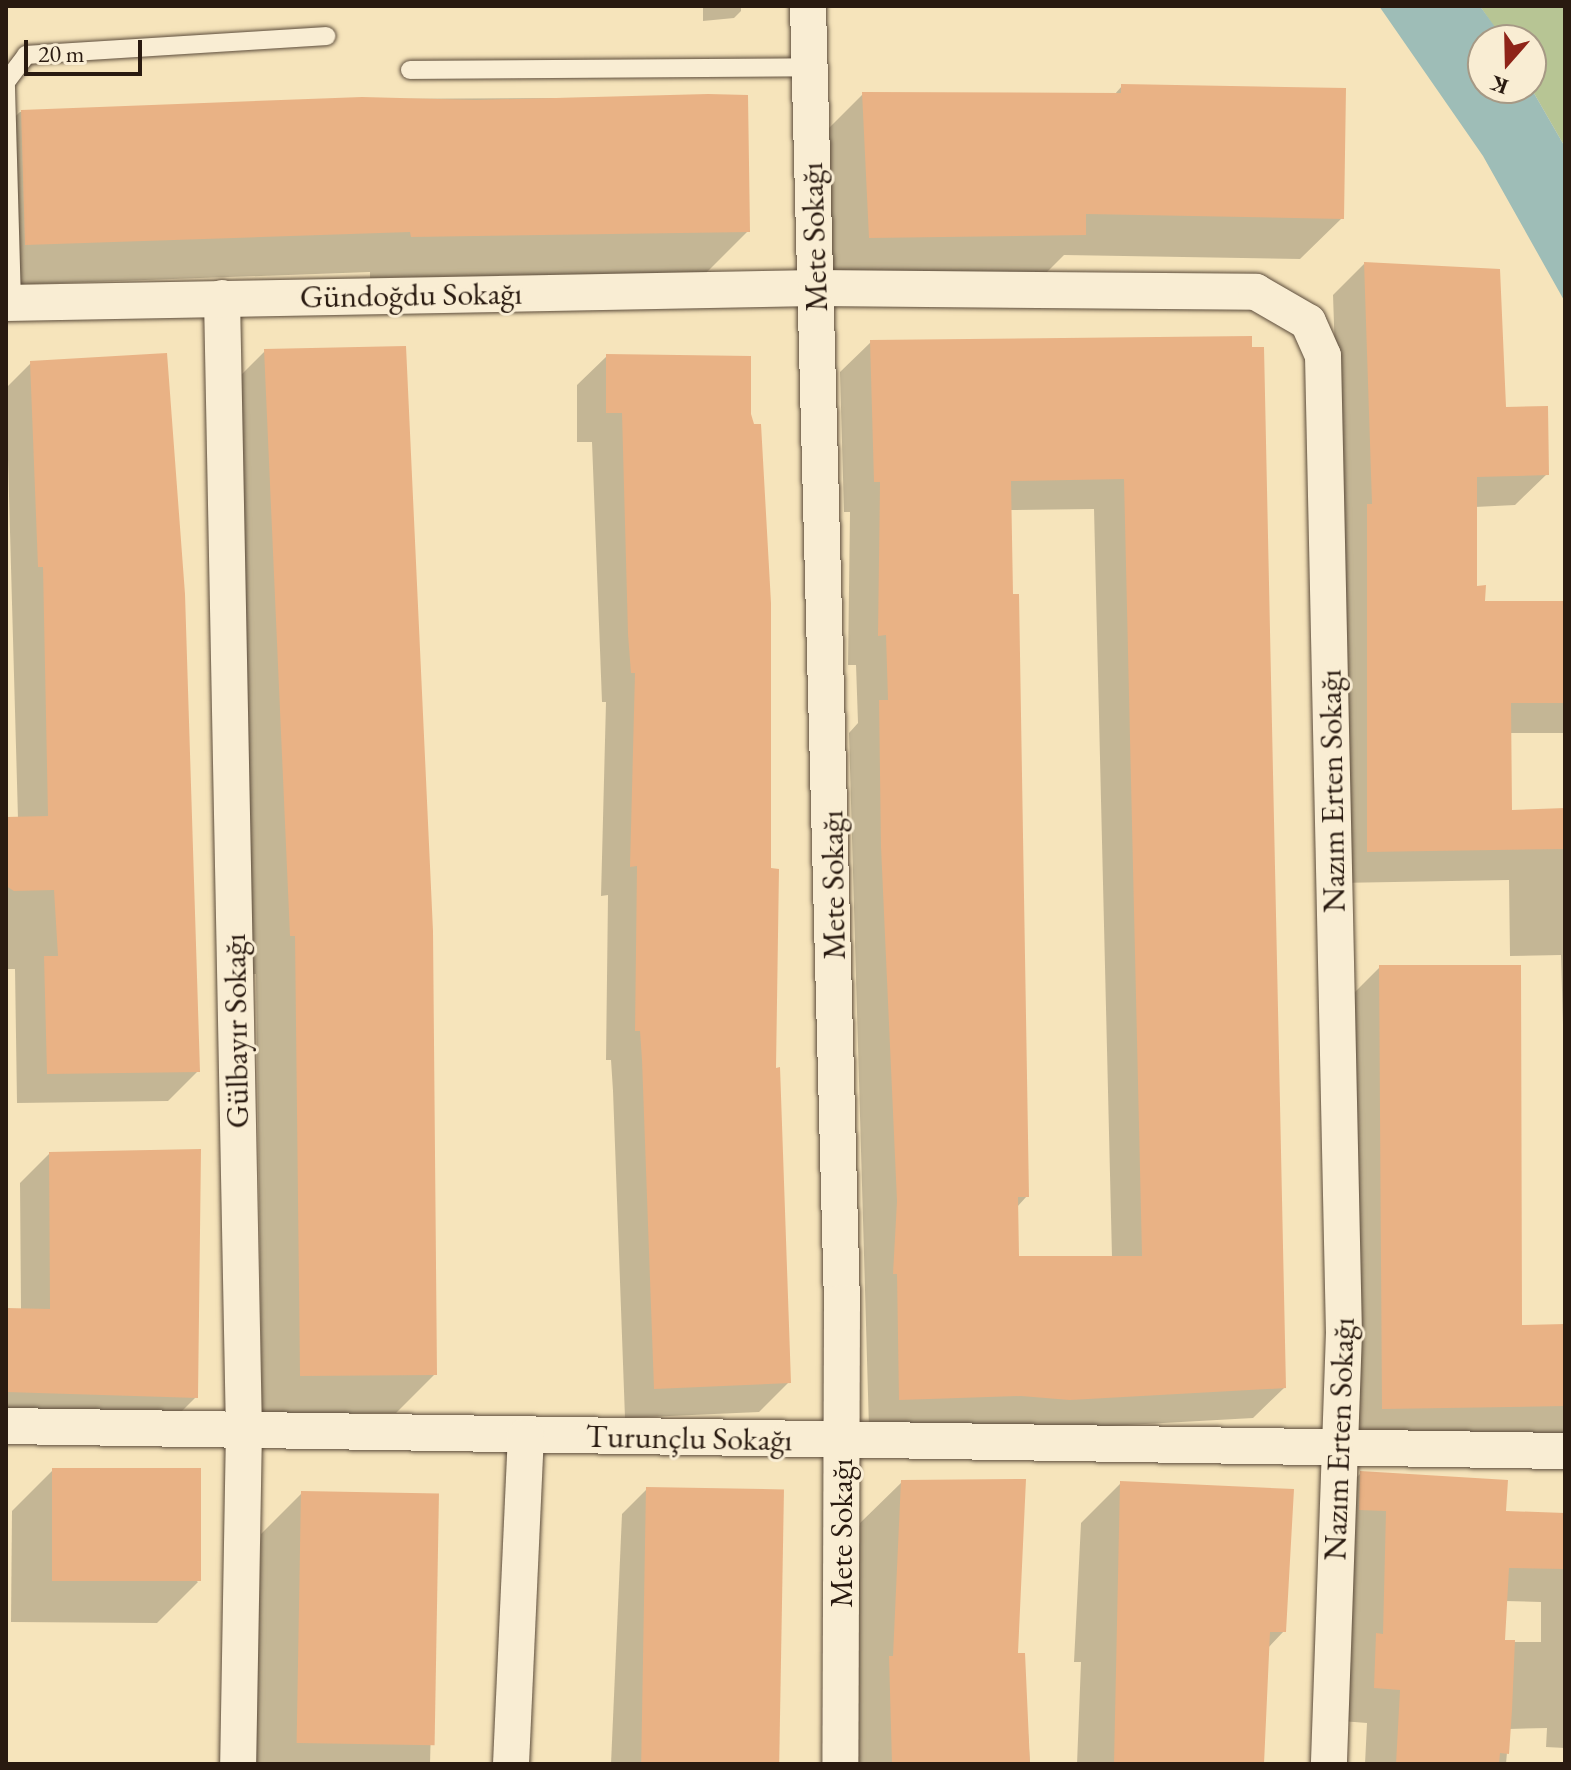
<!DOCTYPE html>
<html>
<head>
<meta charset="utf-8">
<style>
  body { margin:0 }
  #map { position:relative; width:1571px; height:1770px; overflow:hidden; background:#f6e4bb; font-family:"EB Garamond",serif }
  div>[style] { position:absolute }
  .green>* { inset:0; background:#b7c594 }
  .water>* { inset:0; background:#9ebdb7 }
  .shadow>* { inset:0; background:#0003 }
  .building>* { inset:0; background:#e9b285; transform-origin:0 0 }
  .roads { filter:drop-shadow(0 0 2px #5c4c3b) drop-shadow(0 0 2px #5c4c3b) }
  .lane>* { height:18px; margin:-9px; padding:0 9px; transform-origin:9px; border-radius:9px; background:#f9edd3 }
  .street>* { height:36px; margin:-18px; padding:0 18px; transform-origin:18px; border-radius:18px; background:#f9edd3 }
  span { translate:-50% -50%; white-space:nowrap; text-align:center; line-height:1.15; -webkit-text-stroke:6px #f9edd3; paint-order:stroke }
  .street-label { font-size:32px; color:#291a10 }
  .frame { position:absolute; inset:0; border:8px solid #291a10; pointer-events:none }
  .north { position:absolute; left:1467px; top:24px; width:80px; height:80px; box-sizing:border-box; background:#f9edd3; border:2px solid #a69985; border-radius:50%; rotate:200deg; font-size:22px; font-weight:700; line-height:32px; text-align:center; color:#291a10 }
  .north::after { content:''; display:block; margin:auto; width:28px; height:36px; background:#8f2418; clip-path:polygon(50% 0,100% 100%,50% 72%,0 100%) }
  .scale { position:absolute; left:24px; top:40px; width:118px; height:36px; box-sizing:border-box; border:4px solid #291a10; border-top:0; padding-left:10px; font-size:24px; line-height:28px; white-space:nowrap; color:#291a10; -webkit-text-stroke:6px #f9edd3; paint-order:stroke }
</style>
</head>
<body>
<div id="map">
  <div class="green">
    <i style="clip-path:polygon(1480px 6px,1565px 6px,1565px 147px,1531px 88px,1531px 40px,1503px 40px)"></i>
  </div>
  <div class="water">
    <i style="clip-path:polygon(1379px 6px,1480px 6px,1500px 34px,1503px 40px,1483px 40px,1483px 88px,1531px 88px,1565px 147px,1565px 302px,1483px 156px)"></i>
  </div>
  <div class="shadow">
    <i style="clip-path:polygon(703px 6px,741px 6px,741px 11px,734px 18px,703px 21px)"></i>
    <i style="clip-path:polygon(1122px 86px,1342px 218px,1300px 259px,1064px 255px,1043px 276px,828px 278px,822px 135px,863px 94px,1114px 95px)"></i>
    <i style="clip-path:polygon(746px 97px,748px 231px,707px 272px,370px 278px,370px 272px,6px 285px,6px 125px,20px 112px,362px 99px)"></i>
    <i style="clip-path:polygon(1364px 264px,1504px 409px,1547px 474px,1515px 505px,1475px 507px,1475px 588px,1483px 603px,1565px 603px,1565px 733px,1509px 733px,1510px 812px,1565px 811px,1565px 1095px,1561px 955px,1510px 956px,1509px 880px,1337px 883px,1341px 532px,1333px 295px)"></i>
    <i style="clip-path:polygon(evenodd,1250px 338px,1284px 1388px,1253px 1418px,1038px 1430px,869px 1429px,849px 733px,858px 723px,856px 665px,848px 665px,850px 512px,844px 512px,840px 372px,871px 342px,1250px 338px,1094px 509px,1112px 1258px,1017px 1258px,1017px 1207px,1027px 1196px,1009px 510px,1094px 509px)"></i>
    <i style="clip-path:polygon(265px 351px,435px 1374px,396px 1413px,262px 1414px,256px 974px,252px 974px,226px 390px)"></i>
    <i style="clip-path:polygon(607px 356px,749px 415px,789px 1382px,759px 1412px,625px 1418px,613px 1091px,611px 1060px,606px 1060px,608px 895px,601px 896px,606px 702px,602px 702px,592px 442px,577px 442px,577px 385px)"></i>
    <i style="clip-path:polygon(31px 363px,198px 1071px,168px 1101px,17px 1103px,15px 969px,6px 969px,6px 819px,18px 819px,6px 388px)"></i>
    <i style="clip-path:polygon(1380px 967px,1520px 1327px,1565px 1326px,1565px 1436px,1351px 1440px,1348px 999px)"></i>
    <i style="clip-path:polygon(199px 1151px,196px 1397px,167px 1426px,6px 1422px,6px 1310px,21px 1310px,20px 1183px,49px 1154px)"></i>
    <i style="clip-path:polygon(53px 1470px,198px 1582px,157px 1623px,11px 1622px,12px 1511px)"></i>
    <i style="clip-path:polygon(evenodd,1361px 1473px,1504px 1513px,1565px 1515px,1565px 1748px,1546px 1747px,1547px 1728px,1509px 1729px,1506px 1764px,1365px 1764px,1367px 1723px,1341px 1721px,1343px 1669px,1351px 1662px,1354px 1543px,1327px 1507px,1361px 1473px,1505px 1601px,1541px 1602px,1541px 1642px,1503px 1642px,1505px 1601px)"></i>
    <i style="clip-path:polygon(902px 1482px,1016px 1655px,1023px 1655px,1030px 1764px,850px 1764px,860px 1523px)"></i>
    <i style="clip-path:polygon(1121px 1483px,1284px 1631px,1267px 1649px,1261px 1764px,1077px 1764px,1081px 1662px,1074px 1662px,1081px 1523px)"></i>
    <i style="clip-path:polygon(647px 1489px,769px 1764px,611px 1764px,622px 1514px)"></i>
    <i style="clip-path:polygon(302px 1493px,437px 1496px,430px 1764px,255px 1764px,261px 1534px)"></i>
  </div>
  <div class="building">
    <i style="clip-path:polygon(1121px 84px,1346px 88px,1344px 219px,1086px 214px,1086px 235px,869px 238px,862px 92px,1121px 93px)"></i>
    <i style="clip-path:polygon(708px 94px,748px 95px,750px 232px,411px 237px,410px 232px,25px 245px,21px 110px,362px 97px,476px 100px)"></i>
    <i style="clip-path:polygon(1364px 262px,1500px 269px,1506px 407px,1548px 406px,1549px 475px,1477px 477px,1477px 586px,1486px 585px,1485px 601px,1565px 601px,1565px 703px,1511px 703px,1512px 810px,1565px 808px,1565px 849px,1367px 852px,1367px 504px,1372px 504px)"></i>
    <i style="clip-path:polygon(evenodd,1252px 336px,1252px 347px,1264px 347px,1286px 1388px,1070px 1400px,1021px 1396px,899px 1400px,897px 1274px,893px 1274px,897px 1201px,881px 847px,879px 700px,888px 700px,886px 635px,878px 636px,880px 482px,874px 482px,870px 340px,1252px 336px,1124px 479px,1142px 1256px,1019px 1256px,1018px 1197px,1029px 1197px,1019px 594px,1013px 594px,1011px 481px,1124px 479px)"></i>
    <i style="clip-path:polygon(406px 346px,433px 931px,437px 1375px,300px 1376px,295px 936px,290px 936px,264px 349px)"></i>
    <i style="clip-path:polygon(167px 353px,185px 594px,200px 1072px,47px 1074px,44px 956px,58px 956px,54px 890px,14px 891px,6px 886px,6px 817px,48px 816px,43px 567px,38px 567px,30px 361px)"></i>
    <i style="clip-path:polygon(606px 354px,751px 356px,751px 414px,754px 424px,761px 424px,771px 603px,771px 868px,779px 869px,776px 1068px,780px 1067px,791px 1383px,654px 1389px,642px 1060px,640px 1031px,635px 1031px,637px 866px,630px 867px,635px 673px,631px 673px,628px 634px,622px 413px,606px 413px)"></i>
    <i style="clip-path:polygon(1379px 965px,1521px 965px,1522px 1325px,1565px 1324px,1565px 1406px,1382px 1409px)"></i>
    <i style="clip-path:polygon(201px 1149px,198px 1398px,6px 1392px,6px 1308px,50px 1309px,49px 1152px)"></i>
    <i style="left:52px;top:1468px;width:149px;height:113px"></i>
    <i style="clip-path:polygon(1360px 1471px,1508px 1480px,1506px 1511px,1565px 1513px,1565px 1569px,1509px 1568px,1505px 1640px,1515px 1640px,1512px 1710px,1509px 1754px,1500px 1753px,1499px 1764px,1396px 1764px,1400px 1690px,1374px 1688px,1376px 1633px,1383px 1634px,1386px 1511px,1359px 1510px)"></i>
    <i style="clip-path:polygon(1026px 1479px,1018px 1653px,1025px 1653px,1030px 1764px,892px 1764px,889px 1656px,893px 1656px,901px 1480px)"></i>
    <i style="clip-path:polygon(1120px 1481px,1294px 1489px,1286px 1632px,1270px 1632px,1264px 1764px,1114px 1764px)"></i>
    <i style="left:646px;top:1487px;width:138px;height:277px;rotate:1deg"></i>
    <i style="left:301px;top:1491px;width:138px;height:252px;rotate:1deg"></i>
  </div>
  <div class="roads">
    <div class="lane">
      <i style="left:410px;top:70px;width:399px;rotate:-0.4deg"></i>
      <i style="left:12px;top:303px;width:221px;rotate:-91.6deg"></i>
      <i style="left:6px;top:82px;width:34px;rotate:-53deg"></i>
      <i style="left:26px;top:55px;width:301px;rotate:-3.6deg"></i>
    </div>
    <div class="street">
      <i style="left:808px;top:6px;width:1297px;rotate:88.5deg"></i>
      <i style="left:842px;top:1303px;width:461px;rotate:90.2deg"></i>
      <i style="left:222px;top:298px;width:1131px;rotate:88.89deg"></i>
      <i style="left:244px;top:1429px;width:335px;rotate:91deg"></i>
      <i style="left:6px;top:303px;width:810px;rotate:-1.06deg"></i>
      <i style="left:816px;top:288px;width:440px;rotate:0.5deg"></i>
      <i style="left:1256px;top:292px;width:60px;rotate:30deg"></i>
      <i style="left:1308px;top:322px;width:37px;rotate:66deg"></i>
      <i style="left:1323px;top:356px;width:976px;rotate:88.77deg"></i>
      <i style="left:1344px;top:1332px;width:432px;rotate:92deg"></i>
      <i style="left:6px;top:1426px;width:1559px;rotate:0.92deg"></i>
      <i style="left:511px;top:1764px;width:328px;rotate:-87.4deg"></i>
    </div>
  </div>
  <div class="street-label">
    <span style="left:814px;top:237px;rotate:-92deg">Mete Sokağı</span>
    <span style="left:411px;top:295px;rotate:-1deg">Gündoğdu Sokağı</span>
    <span style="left:1332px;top:791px;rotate:-91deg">Nazım Erten Sokağı</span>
    <span style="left:833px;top:885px;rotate:-91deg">Mete Sokağı</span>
    <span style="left:236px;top:1031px;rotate:-91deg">Gülbayır Sokağı</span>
    <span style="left:689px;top:1438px;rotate:1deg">Turunçlu Sokağı</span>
    <span style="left:1339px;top:1439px;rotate:-88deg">Nazım Erten Sokağı</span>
    <span style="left:841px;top:1533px;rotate:-90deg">Mete Sokağı</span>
  </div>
  <div class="frame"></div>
  <div class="north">K</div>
  <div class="scale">20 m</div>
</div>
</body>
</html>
